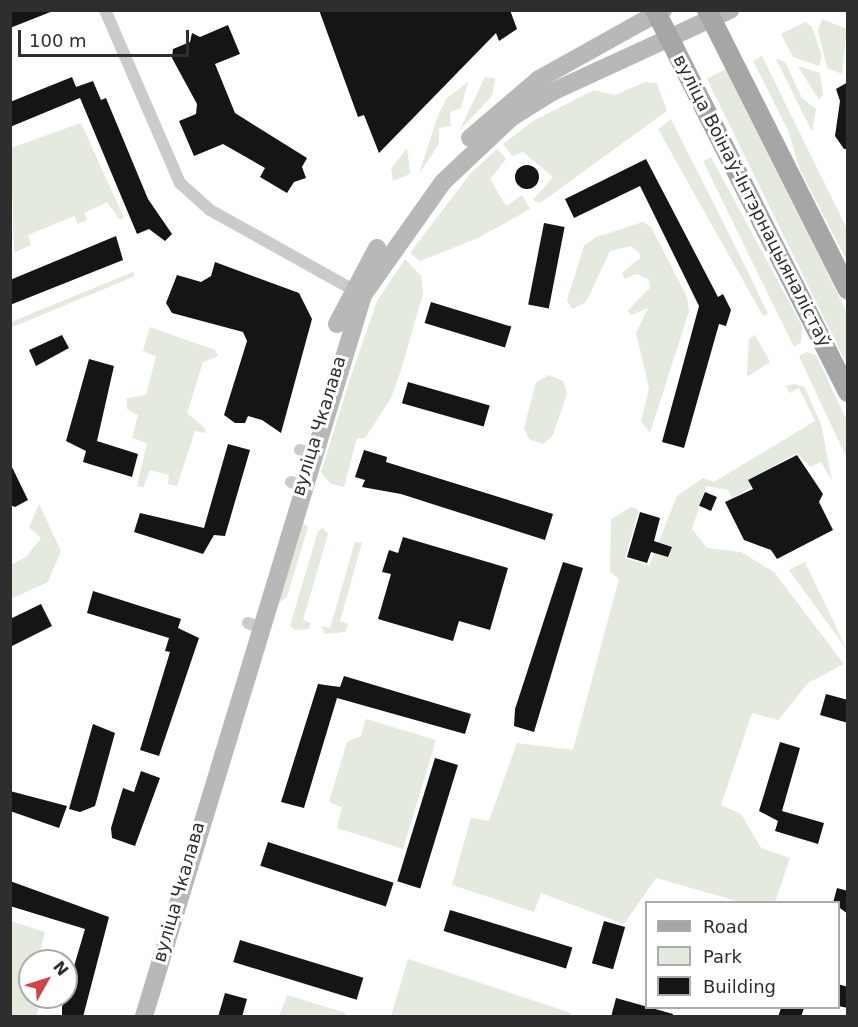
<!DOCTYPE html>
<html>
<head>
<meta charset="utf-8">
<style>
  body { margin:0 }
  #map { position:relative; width:858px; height:1027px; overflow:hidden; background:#fff; font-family:"DejaVu Sans",sans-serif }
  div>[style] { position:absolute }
  .green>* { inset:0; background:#e4eadd }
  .building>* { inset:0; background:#151515; transform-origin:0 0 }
  .round { border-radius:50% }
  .street>* { height:12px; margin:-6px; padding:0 6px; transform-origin:6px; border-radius:6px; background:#cbcbcb }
  .secondary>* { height:18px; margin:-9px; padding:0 9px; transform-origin:9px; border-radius:9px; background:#b8b8b8 }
  .primary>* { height:20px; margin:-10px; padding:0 10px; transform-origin:10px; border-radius:10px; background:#a6a6a6 }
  span { translate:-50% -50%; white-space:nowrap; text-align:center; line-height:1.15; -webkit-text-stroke:6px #fff; paint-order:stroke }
  .street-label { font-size:18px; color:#2e2e2e }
  .frame { position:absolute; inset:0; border:12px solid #2e2e2e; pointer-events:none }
  .legend { position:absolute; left:645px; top:901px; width:195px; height:108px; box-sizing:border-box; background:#fff; border:2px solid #ababab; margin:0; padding:8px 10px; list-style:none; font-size:18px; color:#2e2e2e }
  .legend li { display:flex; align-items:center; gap:12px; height:30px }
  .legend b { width:30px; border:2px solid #ababab }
  .north { position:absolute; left:18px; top:949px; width:60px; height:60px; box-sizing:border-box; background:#fff; border:2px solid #ababab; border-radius:50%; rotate:51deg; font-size:16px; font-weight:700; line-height:24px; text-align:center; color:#2e2e2e }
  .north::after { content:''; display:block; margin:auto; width:21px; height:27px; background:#d2434c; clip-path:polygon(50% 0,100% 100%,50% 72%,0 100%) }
  .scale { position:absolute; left:18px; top:30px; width:171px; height:27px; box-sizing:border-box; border:3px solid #2e2e2e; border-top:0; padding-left:8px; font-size:18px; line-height:21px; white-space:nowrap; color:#2e2e2e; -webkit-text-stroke:4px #fff; paint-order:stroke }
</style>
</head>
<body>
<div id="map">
  <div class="green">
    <i style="clip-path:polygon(822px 19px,847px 29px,842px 74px,827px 68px,818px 30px)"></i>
    <i style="clip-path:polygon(805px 22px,812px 27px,822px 56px,819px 66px,793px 57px,781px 34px)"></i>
    <i style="clip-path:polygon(762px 56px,847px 229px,847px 261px,800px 170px,788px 130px,753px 61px)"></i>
    <i style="clip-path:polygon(776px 59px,785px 62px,802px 98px,816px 109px,812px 132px)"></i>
    <i style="clip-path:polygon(798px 66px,820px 73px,823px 95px,819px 100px)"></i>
    <i style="clip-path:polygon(727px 68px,847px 313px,847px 365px,707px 79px)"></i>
    <i style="clip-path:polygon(485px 77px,495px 78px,492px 96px,459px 131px)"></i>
    <i style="clip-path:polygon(468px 82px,461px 108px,450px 112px,451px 126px,439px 128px,439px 144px,419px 174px,438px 115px,447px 98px)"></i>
    <i style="clip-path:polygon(645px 82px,657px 83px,667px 111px,540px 203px,533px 200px,553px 177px,523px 152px,512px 156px,503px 144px,533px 121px,594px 90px,615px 95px)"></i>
    <i style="clip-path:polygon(671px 119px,747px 270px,768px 314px,763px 316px,658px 129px)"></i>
    <i style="clip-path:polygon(81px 123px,124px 218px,120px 220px,107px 202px,84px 213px,87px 220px,78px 224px,74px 216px,28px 235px,31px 245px,14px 253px,11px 148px)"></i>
    <i style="clip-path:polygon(407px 148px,410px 174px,393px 181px,391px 169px)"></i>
    <i style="clip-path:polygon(497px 149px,506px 159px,490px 179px,506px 206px,522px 195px,530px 209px,478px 238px,420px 261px,410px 253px,470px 174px)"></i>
    <i style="clip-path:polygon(711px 157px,802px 326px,801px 342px,794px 347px,703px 161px)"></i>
    <i style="clip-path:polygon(643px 222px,651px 227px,687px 297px,689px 311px,650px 433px,641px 421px,649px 389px,636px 333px,648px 308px,632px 315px,627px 311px,650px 288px,649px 280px,637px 274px,625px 279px,622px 273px,640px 258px,639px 253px,631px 246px,610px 251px,586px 302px,572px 309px,567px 300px,584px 246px,596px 237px)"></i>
    <i style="clip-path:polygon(405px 259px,421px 276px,423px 294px,401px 370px,391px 398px,365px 438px,357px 438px,344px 487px,331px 484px,321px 472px,350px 379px,377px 301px)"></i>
    <i style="clip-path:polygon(133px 272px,135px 276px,13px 327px,11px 322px)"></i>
    <i style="clip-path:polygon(150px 327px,215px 350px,218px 356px,203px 362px,187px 413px,205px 428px,205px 433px,195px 431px,177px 486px,168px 484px,169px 475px,150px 470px,143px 488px,137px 486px,147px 443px,132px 438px,138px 415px,127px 409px,127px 398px,146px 395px,156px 356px,143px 351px)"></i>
    <i style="clip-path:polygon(755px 335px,770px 362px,747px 377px,749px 339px)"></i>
    <i style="clip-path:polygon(807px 352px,816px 355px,847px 421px,847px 459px,799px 356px)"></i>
    <i style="clip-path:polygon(549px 375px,563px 381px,567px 394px,553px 435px,543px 444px,529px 439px,524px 428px,536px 382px)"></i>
    <i style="clip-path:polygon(793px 384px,804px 386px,821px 424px,832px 481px,821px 462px,810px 467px,797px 453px,748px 480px,751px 488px,732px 498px,728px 490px,706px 486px,692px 529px,707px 548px,741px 552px,774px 572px,844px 664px,808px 683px,778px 720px,752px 713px,721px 805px,741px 814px,761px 848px,790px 858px,775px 902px,740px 902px,656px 878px,624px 924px,541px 893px,534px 912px,452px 885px,471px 818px,489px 821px,517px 743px,573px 750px,619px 579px,610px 572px,611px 519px,631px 507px,639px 510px,625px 558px,649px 566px,677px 496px,703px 478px,714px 482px,815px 421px,799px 388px,789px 393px,786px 386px)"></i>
    <i style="clip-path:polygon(39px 504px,61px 551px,48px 582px,11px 599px,11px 565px,26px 557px,41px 538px,29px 527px)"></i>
    <i style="clip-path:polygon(299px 519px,308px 527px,287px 597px,272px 607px)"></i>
    <i style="clip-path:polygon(323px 528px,328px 534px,303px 620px,311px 623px,309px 629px,295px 630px,290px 626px,318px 531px)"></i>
    <i style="clip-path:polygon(355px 542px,362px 543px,340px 621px,348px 624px,345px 632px,325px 634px,321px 626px,330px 628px)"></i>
    <i style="clip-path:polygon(805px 562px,847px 650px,789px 570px)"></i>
    <i style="clip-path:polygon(366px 719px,436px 740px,403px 849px,337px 828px,342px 807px,329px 802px,347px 742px,361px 736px)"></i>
    <i style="clip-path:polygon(11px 921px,45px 932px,39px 956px,54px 961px,30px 961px,30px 997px,43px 997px,36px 1016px,11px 1016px)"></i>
    <i style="clip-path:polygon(408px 959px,571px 1013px,570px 1016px,391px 1016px)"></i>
    <i style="clip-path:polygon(287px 995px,346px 1013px,345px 1016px,279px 1016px)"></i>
  </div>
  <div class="building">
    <i style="clip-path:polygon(10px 10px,53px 10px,53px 11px,10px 28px)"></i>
    <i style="clip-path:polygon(319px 10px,510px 10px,517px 29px,499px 41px,496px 33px,379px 153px,364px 115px,358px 117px)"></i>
    <i style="clip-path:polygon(228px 25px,240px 54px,215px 64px,235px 113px,307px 158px,302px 167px,306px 178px,294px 182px,287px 193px,260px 177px,265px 168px,223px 144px,194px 156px,179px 121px,196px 114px,197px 104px,172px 58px,173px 49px,190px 42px,192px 33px,200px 37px)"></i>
    <i style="clip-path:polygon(72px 77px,76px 87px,93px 81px,101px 100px,106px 98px,148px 199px,172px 234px,165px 241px,149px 229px,137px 234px,80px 98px,10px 127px,10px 102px)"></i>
    <i style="clip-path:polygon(848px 82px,848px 149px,844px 149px,835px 136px,840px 101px,836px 89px)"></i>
    <i style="clip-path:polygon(646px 159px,718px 297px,723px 294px,731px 310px,726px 326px,719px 324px,684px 448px,662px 442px,699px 306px,640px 186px,574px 218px,565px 199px)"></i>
    <i class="round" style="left:515px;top:165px;width:24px;height:24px"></i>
    <i style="left:544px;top:223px;width:21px;height:83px;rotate:11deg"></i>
    <i style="clip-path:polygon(116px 236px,123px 260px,10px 305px,10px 280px)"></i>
    <i style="clip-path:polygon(215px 262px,299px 293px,312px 319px,281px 433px,262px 420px,248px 416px,245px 423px,235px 423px,224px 415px,247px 341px,243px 332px,172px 313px,166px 303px,177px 275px,201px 282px,211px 276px)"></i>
    <i style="left:431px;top:302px;width:84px;height:22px;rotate:17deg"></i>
    <i style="clip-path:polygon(62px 335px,69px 348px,36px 366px,29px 350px)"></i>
    <i style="clip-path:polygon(89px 359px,114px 366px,97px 441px,138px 454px,132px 477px,83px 462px,86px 451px,66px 441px)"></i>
    <i style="left:408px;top:382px;width:85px;height:22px;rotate:16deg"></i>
    <i style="clip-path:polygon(228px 444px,250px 450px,225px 536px,214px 535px,203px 554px,134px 532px,140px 513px,204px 528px)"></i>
    <i style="clip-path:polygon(364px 450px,387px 457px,386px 462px,553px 514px,545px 540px,401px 494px,362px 487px,365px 480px,355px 477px)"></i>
    <i style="clip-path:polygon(797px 455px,823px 494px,819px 502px,833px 530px,777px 559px,771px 550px,744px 540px,725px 502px,753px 489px,748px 480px)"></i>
    <i style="clip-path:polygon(10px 463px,28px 500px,15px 507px,10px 505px)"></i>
    <i style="left:705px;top:492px;width:13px;height:15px;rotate:23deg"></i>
    <i style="clip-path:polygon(640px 512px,660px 518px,654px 541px,672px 547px,668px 557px,651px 552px,647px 563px,627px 557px)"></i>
    <i style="clip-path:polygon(403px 537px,508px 568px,490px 630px,459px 621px,453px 641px,378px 619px,391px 574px,382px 572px,389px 550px,398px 553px)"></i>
    <i style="clip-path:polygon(563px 562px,583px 568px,534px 732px,514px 726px,515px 709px)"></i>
    <i style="clip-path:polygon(93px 591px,181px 619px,178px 628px,199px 638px,159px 756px,140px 750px,170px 652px,165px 651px,169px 638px,87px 613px)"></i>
    <i style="clip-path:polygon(41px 604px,52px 626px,10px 647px,10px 619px)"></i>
    <i style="clip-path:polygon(344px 676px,471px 714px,465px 734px,337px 698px,304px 808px,281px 802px,318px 684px,340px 687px)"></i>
    <i style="clip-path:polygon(826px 694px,848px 700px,848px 723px,820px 715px)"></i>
    <i style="clip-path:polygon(93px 724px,115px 733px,95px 806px,80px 812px,69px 809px)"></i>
    <i style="clip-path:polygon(780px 742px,800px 748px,782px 811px,824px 823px,818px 844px,775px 831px,778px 821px,759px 811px)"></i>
    <i style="left:435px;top:758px;width:24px;height:129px;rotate:17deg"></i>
    <i style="clip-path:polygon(141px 771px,160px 778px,135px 846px,112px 838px,111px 828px,123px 788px,134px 792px)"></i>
    <i style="clip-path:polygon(10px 791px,67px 806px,59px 828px,10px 811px)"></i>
    <i style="left:268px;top:842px;width:132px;height:25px;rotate:18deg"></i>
    <i style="clip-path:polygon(10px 881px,109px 917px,83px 1017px,62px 1017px,62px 1007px,85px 929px,10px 906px)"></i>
    <i style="clip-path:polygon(837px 888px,848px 891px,848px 914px,833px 903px)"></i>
    <i style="left:450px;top:910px;width:128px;height:22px;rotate:17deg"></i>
    <i style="left:604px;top:921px;width:22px;height:44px;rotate:16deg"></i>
    <i style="left:240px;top:940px;width:129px;height:23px;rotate:17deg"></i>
    <i style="clip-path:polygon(838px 984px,848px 987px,848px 1008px,838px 1006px)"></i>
    <i style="clip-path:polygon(225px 993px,247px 999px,242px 1017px,218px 1017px)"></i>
    <i style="clip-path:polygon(616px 998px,673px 1014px,672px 1017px,611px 1017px)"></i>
    <i style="clip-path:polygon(781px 1008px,804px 1008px,801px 1017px,778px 1017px)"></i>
  </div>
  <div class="street">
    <i style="left:105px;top:10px;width:189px;rotate:66.6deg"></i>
    <i style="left:180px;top:183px;width:40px;rotate:42deg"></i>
    <i style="left:210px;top:210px;width:173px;rotate:29.1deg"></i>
    <i style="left:300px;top:450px;width:11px;rotate:15deg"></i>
    <i style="left:291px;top:482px;width:10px;rotate:17deg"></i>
    <i style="left:248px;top:623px;width:12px;rotate:20deg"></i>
  </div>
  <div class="secondary">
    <i style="left:470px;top:138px;width:91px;rotate:-40.5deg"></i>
    <i style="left:539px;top:79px;width:142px;rotate:-29.1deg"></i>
    <i style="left:337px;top:324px;width:86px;rotate:-62.2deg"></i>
    <i style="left:144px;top:1016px;width:754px;rotate:-73.1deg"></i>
    <i style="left:363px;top:295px;width:138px;rotate:-54.7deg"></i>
    <i style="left:443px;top:182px;width:95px;rotate:-43.3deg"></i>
    <i style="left:512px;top:117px;width:49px;rotate:-31.8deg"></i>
    <i style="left:554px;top:91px;width:194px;rotate:-24.7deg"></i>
  </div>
  <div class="primary">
    <i style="left:655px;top:10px;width:428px;rotate:63.2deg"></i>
    <i style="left:707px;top:10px;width:313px;rotate:63.3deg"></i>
  </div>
  <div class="street-label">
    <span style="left:752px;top:201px;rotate:63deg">вуліца Воінаў-Інтэрнацыяналістаў</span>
    <span style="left:319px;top:426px;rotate:-73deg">вуліца Чкалава</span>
    <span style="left:179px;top:892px;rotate:-74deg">вуліца Чкалава</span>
  </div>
  <div class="frame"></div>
  <ul class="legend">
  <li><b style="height:8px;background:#a6a6a6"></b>Road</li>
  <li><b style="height:16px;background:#e4eadd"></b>Park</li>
  <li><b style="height:16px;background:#151515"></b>Building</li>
  </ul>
  <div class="north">N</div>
  <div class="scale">100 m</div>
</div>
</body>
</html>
